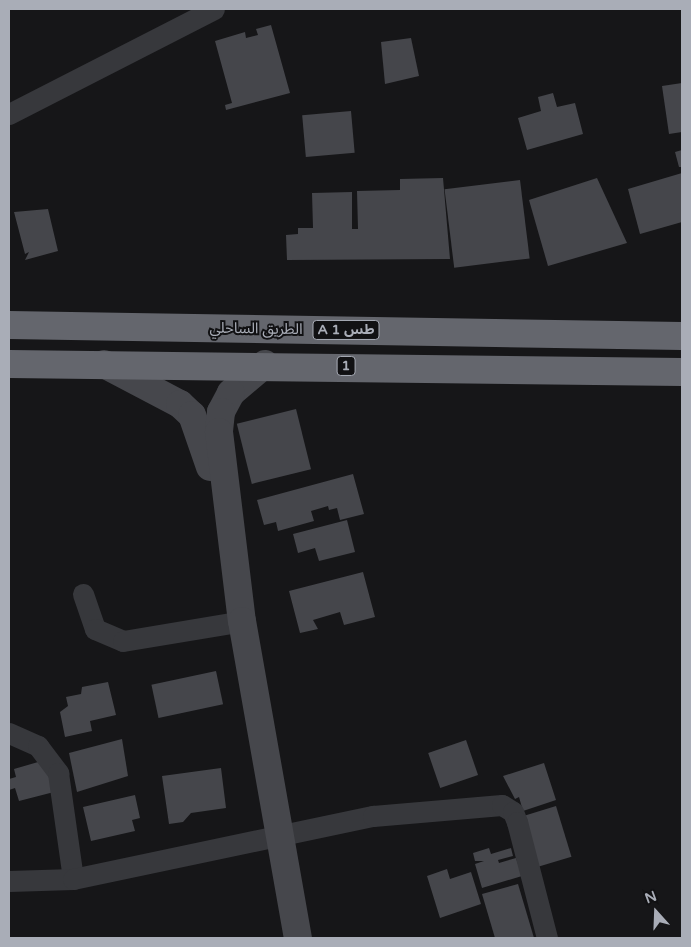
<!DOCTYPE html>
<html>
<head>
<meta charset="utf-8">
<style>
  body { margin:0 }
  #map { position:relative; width:691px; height:947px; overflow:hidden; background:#161618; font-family:"Varela Round","Noto Sans Arabic",sans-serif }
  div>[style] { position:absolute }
  .building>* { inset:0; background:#45464b; transform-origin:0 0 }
  .street>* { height:21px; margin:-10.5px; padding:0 10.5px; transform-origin:10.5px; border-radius:10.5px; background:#37383c }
  .secondary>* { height:28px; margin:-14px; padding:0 14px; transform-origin:14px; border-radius:14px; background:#46474c }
  .highway>* { height:28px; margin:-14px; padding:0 14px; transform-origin:14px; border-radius:14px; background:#64666d }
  span { translate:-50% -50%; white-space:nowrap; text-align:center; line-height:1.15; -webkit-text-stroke:4px #111113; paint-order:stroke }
  .shield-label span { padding:1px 4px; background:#111113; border:1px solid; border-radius:4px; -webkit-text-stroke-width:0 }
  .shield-label { font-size:14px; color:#a9adb7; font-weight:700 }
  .street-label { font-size:15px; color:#a9adb7 }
  .frame { position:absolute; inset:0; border:10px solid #a9adb7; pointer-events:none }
  .north { position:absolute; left:631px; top:887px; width:50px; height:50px; -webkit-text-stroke:4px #111113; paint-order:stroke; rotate:340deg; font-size:14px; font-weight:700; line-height:20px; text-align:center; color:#a9adb7 }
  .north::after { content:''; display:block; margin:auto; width:18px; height:22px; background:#a9adb7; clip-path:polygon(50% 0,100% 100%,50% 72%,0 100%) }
</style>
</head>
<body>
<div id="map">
  <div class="building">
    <i style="clip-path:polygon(271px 25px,290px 93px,226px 110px,225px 105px,232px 103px,215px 41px,245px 32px,246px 38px,258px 35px,256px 29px)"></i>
    <i style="clip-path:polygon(411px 38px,419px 76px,385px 84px,381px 42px)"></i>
    <i style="clip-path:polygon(682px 83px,682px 132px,669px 134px,662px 86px)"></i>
    <i style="clip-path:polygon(553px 93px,557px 107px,575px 103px,583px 134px,527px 150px,518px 118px,541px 111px,538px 97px)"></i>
    <i style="left:351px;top:111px;width:42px;height:49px;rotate:85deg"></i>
    <i style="clip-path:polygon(682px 150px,682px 167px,679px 167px,675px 152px)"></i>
    <i style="clip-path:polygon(682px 173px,682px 222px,640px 234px,628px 189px)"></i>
    <i style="clip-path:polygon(443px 178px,450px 259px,287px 260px,286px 235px,298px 234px,298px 228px,313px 228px,312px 193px,352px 192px,352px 229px,358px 229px,357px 191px,400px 190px,400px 179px)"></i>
    <i style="clip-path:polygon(597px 178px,627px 243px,548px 266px,529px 200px)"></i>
    <i style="left:520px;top:180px;width:79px;height:76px;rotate:83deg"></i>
    <i style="clip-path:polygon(48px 209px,58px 251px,25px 260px,29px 252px,25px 254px,14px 212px)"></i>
    <i style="left:296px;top:409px;width:62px;height:61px;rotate:76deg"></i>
    <i style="clip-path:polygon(353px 474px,364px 514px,340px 520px,337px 508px,329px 510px,328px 506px,311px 511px,314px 521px,278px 531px,276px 522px,264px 525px,257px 500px)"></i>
    <i style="clip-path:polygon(347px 520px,355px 552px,319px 561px,315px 548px,298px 553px,293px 534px)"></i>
    <i style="clip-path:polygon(363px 572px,375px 617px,344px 625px,340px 612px,313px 620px,318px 629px,300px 633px,289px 591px)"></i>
    <i style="left:216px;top:671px;width:34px;height:66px;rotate:78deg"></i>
    <i style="clip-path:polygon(108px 682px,116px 715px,90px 721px,92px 731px,65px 737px,60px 712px,68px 706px,66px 697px,81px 694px,82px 687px)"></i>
    <i style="clip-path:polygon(122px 739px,128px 776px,77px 792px,69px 753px)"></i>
    <i style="left:466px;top:740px;width:37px;height:40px;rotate:71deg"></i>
    <i style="clip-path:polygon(45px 760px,54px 792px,19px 801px,15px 788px,9px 790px,9px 779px,16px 777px,14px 769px)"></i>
    <i style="clip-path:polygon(544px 763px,556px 800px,523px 811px,519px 797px,515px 799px,503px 776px)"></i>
    <i style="clip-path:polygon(221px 768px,226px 808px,191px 813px,183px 822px,169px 824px,162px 776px)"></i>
    <i style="clip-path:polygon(135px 795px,140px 818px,132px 820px,135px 831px,91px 841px,83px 807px)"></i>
    <i style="left:556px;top:806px;width:53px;height:34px;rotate:73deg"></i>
    <i style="clip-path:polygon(489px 848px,491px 854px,511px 848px,513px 856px,498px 860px,499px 863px,516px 858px,522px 876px,482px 888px,475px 864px,484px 861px,475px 861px,473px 853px)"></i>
    <i style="clip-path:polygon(447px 869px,450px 879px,471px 872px,481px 904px,440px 918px,427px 876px)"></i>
    <i style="clip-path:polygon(518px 884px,534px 938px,495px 938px,482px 894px)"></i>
  </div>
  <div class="street">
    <i style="left:9px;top:114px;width:230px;rotate:-27.1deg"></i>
    <i style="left:83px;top:594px;width:37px;rotate:71deg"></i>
    <i style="left:95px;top:629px;width:30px;rotate:23deg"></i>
    <i style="left:123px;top:641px;width:121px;rotate:-9.5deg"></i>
    <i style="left:9px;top:733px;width:32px;rotate:24deg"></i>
    <i style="left:38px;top:746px;width:34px;rotate:53deg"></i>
    <i style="left:58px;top:773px;width:107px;rotate:81.9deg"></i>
    <i style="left:9px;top:881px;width:64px;rotate:-1.8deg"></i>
    <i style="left:73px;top:879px;width:307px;rotate:-11.9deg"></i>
    <i style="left:373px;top:816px;width:129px;rotate:-4.9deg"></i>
    <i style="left:502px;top:805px;width:13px;rotate:32deg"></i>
    <i style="left:513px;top:812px;width:11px;rotate:68deg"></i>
    <i style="left:517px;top:822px;width:120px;rotate:75.5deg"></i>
  </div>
  <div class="secondary">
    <i style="left:104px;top:364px;width:86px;rotate:27.8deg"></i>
    <i style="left:180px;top:404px;width:16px;rotate:43deg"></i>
    <i style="left:192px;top:415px;width:55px;rotate:70.9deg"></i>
    <i style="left:265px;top:364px;width:45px;rotate:139.5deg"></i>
    <i style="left:231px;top:393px;width:21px;rotate:118deg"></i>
    <i style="left:221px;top:412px;width:20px;rotate:96deg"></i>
    <i style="left:219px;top:432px;width:190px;rotate:83.1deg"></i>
    <i style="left:242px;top:621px;width:322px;rotate:80deg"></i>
  </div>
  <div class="highway">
    <i style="left:9px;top:325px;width:673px;rotate:0.94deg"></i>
    <i style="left:9px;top:364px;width:673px;rotate:0.68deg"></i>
  </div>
  <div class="shield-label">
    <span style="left:346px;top:330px">A 1 طس</span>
    <span style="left:346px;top:366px">1</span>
  </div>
  <div class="street-label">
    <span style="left:256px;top:329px;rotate:1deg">الطريق الساحلي</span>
  </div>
  <div class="frame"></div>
  <div class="north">N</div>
</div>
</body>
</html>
